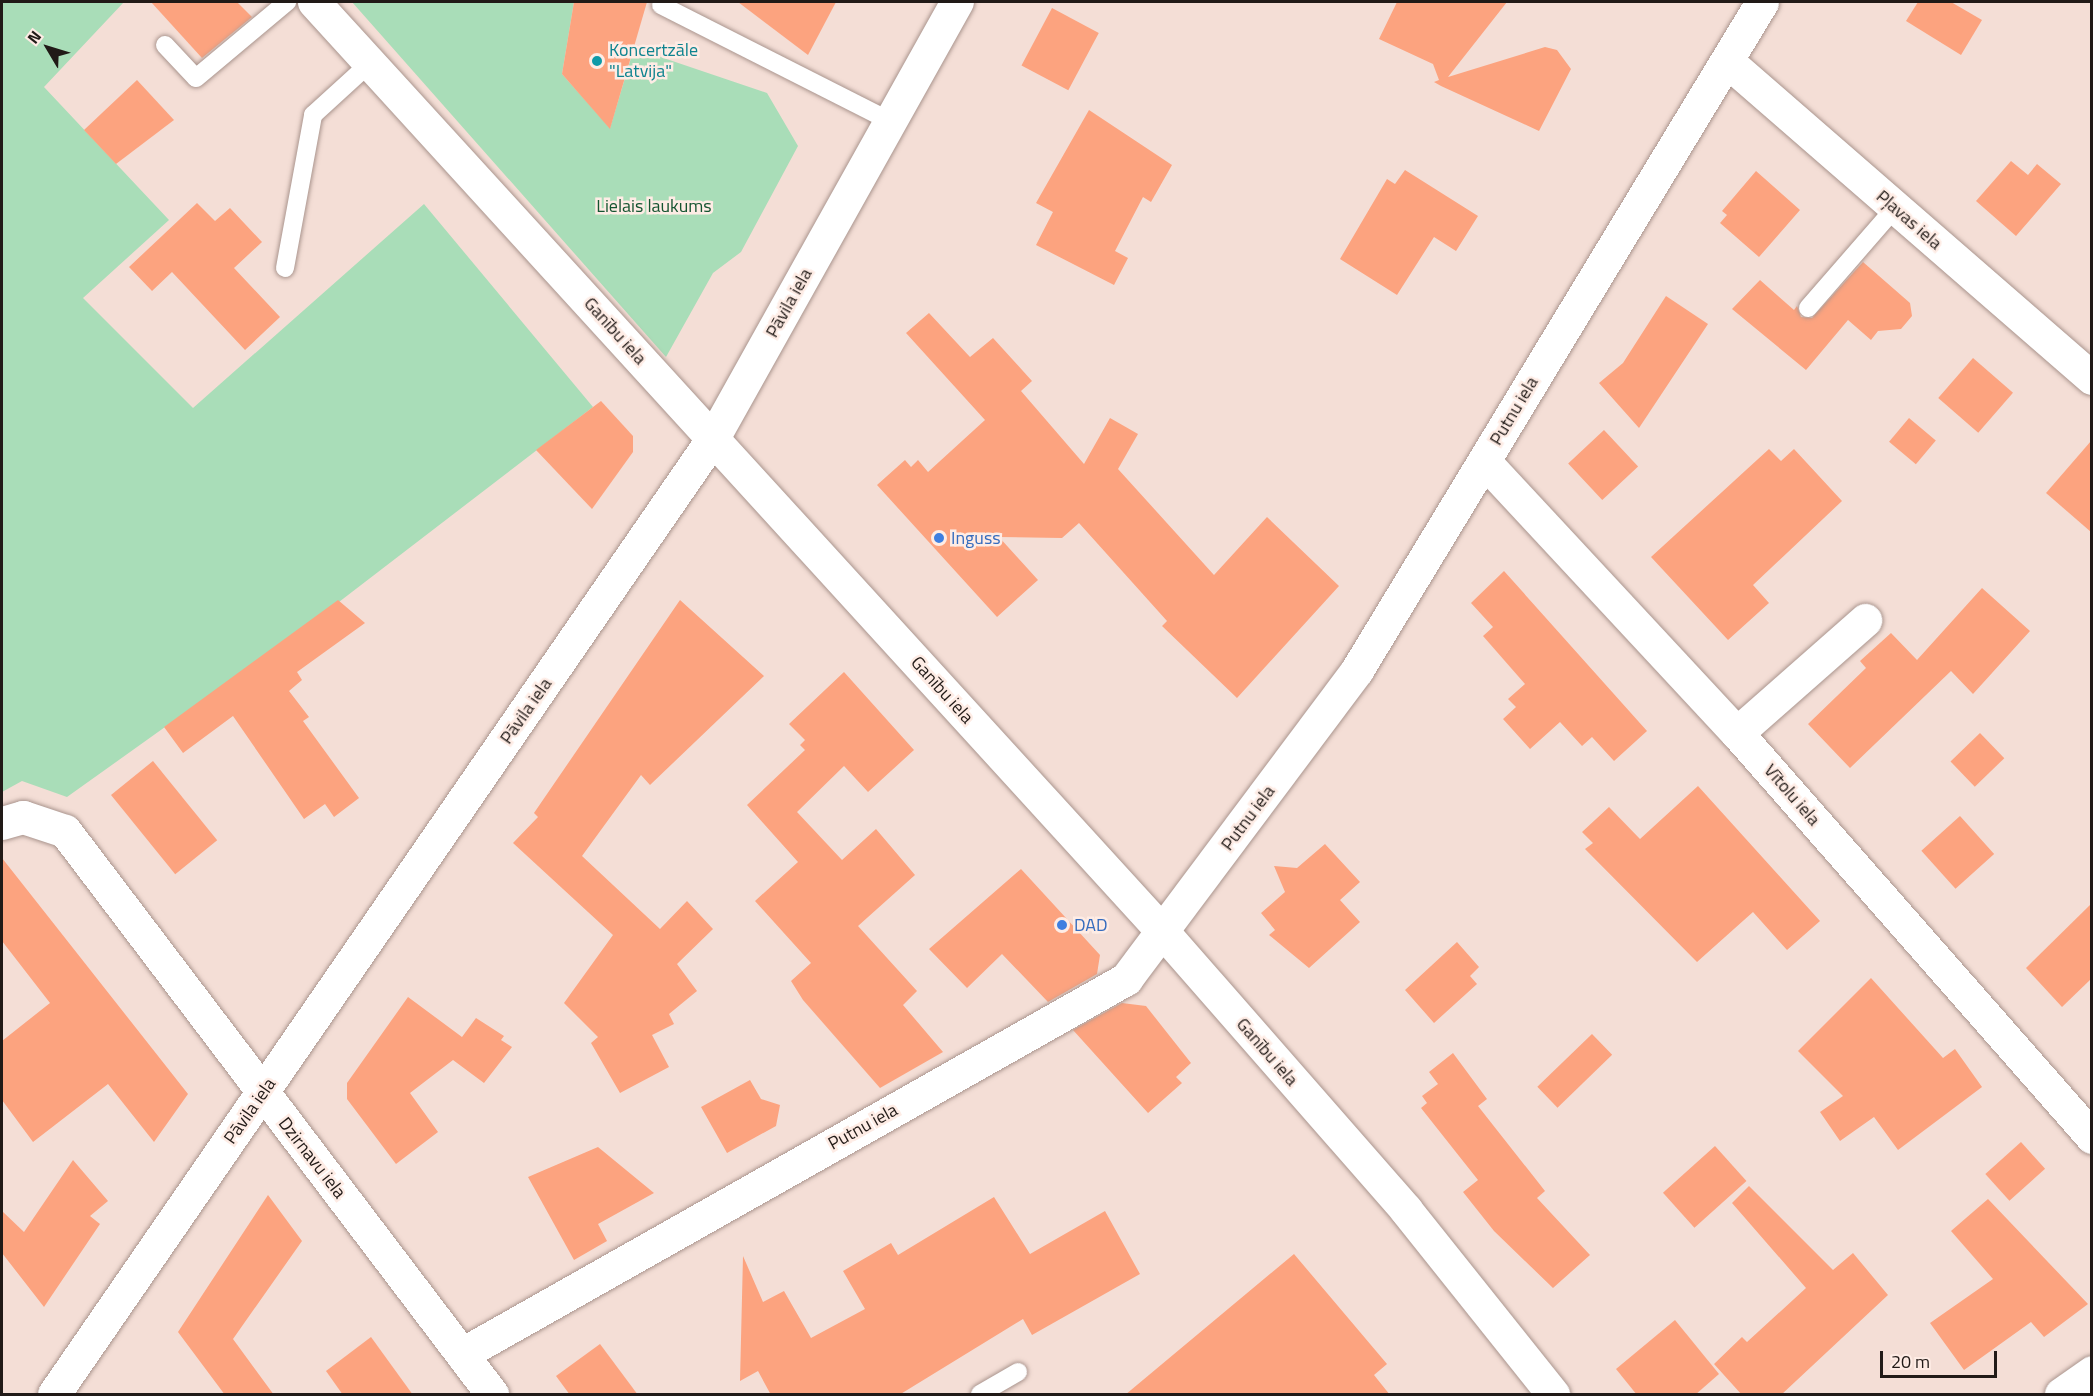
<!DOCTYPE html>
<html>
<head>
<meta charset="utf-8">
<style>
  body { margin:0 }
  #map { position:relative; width:2093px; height:1396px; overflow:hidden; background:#f4ded6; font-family:"Titillium Web",sans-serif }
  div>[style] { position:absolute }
  .green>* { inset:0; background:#a9ddb8 }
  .building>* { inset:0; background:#fca37f; transform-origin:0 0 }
  .roads { filter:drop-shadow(0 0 2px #aa958e) drop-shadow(0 0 2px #aa958e) }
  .service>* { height:18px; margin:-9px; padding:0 9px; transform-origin:9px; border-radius:9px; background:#fff }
  .minor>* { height:33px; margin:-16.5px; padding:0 16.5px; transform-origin:16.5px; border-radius:16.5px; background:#fff }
  .tertiary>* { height:33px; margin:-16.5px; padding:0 16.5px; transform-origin:16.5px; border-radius:16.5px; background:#fff }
  .dots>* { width:16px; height:16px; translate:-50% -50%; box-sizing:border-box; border:3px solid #feece5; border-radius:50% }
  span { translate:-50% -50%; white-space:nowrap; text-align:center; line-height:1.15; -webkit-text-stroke:5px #feece5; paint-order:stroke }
  .culture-label { font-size:18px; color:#0d838f }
  .left { translate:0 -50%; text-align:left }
  .park-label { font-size:18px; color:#145430 }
  .street-label { font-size:18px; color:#211a17 }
  .shop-label { font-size:18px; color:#366cbe }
  .frame { position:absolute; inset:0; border:3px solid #211a17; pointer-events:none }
  .north { position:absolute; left:18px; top:18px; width:60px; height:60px; -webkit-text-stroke:4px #feece5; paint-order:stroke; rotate:308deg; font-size:16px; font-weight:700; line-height:24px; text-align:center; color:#211a17 }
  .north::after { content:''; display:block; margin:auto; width:21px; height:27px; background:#211a17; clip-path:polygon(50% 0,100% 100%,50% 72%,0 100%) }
  .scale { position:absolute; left:1880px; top:1351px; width:117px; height:27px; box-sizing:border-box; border:3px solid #211a17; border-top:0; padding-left:8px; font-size:18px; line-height:21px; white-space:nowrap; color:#211a17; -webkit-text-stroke:4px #feece5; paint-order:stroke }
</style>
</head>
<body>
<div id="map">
  <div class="green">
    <i style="clip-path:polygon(2px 2px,124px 2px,44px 87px,169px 220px,83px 298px,193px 408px,424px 204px,593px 407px,322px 615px,67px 797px,22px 781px,2px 792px)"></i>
    <i style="clip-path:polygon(352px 2px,574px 2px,562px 74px,610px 128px,634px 48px,767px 93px,798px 146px,741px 252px,713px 273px,666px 357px)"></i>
  </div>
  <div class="building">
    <i style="clip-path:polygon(151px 2px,237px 2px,252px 17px,202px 58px)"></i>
    <i style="clip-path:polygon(574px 2px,647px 2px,610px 129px,562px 74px)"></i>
    <i style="clip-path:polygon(738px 2px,836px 2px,808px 55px)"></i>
    <i style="clip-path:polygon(1397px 2px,1507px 2px,1448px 77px,1545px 47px,1557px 50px,1571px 69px,1539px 131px,1441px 86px,1434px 82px,1439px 80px,1433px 64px,1379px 39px)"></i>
    <i style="clip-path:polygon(1918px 2px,1951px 2px,1982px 20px,1961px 55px,1906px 21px)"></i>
    <i style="left:1052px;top:8px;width:53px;height:65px;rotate:28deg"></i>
    <i style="clip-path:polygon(137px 80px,174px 120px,116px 164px,84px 130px)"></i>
    <i style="clip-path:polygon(1089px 110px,1172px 165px,1151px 202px,1143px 197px,1115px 251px,1128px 258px,1114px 285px,1036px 245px,1053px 212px,1036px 203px)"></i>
    <i style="clip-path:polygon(2011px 161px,2028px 175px,2037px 164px,2061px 184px,2016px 236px,1976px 201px)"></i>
    <i style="clip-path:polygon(1405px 170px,1478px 216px,1456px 251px,1434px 237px,1397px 295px,1340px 259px,1387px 179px,1395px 184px)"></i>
    <i style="clip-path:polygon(1756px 171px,1800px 210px,1759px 257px,1720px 223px,1727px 215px,1722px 211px)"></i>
    <i style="clip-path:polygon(197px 203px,215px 221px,230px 208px,262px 242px,234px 268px,280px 317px,245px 350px,172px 272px,152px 291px,129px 267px)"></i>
    <i style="clip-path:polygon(1863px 262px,1910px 303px,1912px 316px,1901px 329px,1878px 331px,1871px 340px,1848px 320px,1806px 370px,1732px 309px,1760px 280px,1794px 310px,1797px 306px,1801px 317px,1812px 318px)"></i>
    <i style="clip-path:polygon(1666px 296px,1708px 324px,1639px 428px,1599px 383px,1623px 363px)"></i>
    <i style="clip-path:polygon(929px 313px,970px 357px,993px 338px,1032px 381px,1021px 391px,1084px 464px,1110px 418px,1138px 434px,1118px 469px,1214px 575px,1267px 517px,1339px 586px,1237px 698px,1162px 626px,1167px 621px,1079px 523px,1062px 538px,999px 537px,1038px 580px,997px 617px,877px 485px,905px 460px,911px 467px,918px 460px,928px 472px,985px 420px,906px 333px)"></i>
    <i style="left:1973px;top:358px;width:53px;height:53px;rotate:41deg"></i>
    <i style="clip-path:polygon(601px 401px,633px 436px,633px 452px,592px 509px,536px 450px)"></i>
    <i style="left:1909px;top:418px;width:35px;height:31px;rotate:40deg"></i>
    <i style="left:1604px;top:430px;width:50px;height:49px;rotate:47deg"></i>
    <i style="clip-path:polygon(2091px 441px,2091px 532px,2046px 493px)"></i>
    <i style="clip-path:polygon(1769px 449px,1781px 461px,1794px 449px,1842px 501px,1753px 585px,1769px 603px,1728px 640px,1651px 557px)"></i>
    <i style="clip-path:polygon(1504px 571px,1647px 731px,1614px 761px,1592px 737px,1582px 746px,1560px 722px,1530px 749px,1503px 719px,1516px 707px,1508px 699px,1525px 684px,1483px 636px,1493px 627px,1471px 603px)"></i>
    <i style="clip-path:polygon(1982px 588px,2030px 631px,1973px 694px,1951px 671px,1850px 768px,1808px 724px,1866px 668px,1860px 661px,1891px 633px,1917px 660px)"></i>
    <i style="clip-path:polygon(338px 600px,365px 623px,297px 672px,302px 680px,289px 691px,309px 717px,303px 721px,359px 798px,334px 817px,325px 804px,304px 819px,233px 716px,183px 753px,164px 727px)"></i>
    <i style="clip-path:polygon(680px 600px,764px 676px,650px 785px,641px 775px,582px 856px,660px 929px,687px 901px,713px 929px,677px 964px,697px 991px,669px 1014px,674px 1024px,652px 1035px,669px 1067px,620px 1093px,591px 1043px,598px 1037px,564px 1003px,613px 935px,513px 843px,538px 817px,534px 813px)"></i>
    <i style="clip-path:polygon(844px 672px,914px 750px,868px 792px,844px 766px,797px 812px,842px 860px,876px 829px,915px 875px,858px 926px,917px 991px,903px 1005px,943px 1052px,880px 1088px,803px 1000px,791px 981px,811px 963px,755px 901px,798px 862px,747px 805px,805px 750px,800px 745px,805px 740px,789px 724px)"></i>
    <i style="left:1980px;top:733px;width:35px;height:41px;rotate:46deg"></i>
    <i style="left:153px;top:761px;width:102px;height:54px;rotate:51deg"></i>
    <i style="clip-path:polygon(1698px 786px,1820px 921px,1787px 950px,1753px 912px,1697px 962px,1585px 849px,1593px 843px,1582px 832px,1609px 807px,1640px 839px)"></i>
    <i style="left:1960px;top:816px;width:51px;height:52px;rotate:48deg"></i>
    <i style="clip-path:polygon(1325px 844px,1360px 882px,1340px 900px,1360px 922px,1309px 968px,1269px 935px,1275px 930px,1261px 913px,1285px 892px,1274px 866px,1297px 868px)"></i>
    <i style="clip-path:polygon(2px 858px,188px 1094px,154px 1142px,108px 1084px,33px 1142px,2px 1100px,2px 1041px,50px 1003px,2px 941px)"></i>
    <i style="clip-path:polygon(1021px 869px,1100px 955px,1097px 974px,1048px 1002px,1002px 954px,967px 988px,929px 949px)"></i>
    <i style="clip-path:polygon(2091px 904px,2091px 979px,2062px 1007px,2026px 968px)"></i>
    <i style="clip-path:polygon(1457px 942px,1479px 967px,1470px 976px,1477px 984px,1434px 1023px,1405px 990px)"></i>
    <i style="clip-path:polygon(1871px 978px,1943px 1058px,1955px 1049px,1982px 1087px,1898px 1150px,1874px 1117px,1840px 1141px,1820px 1112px,1843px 1096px,1798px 1051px)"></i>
    <i style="clip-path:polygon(408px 997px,462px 1037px,476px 1018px,504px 1036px,501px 1040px,512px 1047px,484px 1083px,453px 1060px,410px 1093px,438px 1132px,396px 1164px,347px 1099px,347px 1083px)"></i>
    <i style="clip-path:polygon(1122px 1003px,1146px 1006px,1191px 1063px,1176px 1077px,1182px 1083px,1148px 1113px,1073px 1030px)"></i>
    <i style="left:1592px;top:1034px;width:29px;height:76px;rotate:46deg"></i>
    <i style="clip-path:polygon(1453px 1053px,1487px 1099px,1478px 1106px,1545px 1191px,1537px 1198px,1590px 1255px,1553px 1288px,1494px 1231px,1463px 1192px,1478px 1180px,1421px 1108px,1427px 1103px,1422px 1096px,1438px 1084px,1429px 1072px)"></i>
    <i style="clip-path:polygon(750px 1080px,761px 1099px,780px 1105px,776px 1126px,727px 1153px,701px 1107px)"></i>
    <i style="left:2021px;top:1142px;width:36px;height:48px;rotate:48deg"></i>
    <i style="left:1715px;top:1146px;width:47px;height:70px;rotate:48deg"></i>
    <i style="clip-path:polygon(598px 1147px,654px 1193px,598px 1224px,607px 1241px,574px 1260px,528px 1177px)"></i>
    <i style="clip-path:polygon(73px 1160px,108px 1201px,90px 1216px,100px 1224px,44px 1307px,2px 1253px,2px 1211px,24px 1232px)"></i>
    <i style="clip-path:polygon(1749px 1186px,1833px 1270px,1853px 1253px,1888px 1295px,1781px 1395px,1742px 1395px,1714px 1364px,1742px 1337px,1747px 1342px,1806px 1288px,1732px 1203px)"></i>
    <i style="clip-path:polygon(268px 1195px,302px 1241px,233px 1339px,274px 1395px,225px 1395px,178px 1332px)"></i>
    <i style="clip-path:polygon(994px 1197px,1030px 1254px,1105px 1211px,1140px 1274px,1032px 1335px,1023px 1319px,899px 1395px,771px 1395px,758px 1371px,740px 1381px,743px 1256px,763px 1302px,784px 1291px,811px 1338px,865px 1309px,843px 1271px,891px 1243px,898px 1255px)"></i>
    <i style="clip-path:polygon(1988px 1199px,2088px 1304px,2044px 1337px,2031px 1322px,1964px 1370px,1930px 1323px,1993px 1279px,1951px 1231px)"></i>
    <i style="clip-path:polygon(1294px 1254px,1387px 1364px,1374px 1375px,1390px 1395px,1125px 1395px)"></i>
    <i style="clip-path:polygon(1675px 1320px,1719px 1374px,1695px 1395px,1637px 1395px,1616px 1369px)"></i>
    <i style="clip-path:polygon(371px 1337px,413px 1395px,343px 1395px,326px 1371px)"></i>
    <i style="clip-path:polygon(600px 1344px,638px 1395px,570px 1395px,556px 1376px)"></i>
  </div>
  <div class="roads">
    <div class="service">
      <i style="left:661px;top:5px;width:257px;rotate:26.9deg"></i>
      <i style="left:165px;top:45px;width:45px;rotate:46.8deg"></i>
      <i style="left:196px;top:78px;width:119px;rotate:-39.9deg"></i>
      <i style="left:285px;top:268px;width:156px;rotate:-79.6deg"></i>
      <i style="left:313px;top:115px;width:77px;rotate:-42.4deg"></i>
      <i style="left:1808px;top:308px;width:133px;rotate:-49deg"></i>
      <i style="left:980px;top:1394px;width:44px;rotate:-30.1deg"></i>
    </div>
    <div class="minor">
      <i style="left:1727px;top:61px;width:483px;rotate:41deg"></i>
      <i style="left:1484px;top:461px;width:371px;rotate:47.1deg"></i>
      <i style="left:1737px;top:733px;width:538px;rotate:48.69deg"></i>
      <i style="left:1737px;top:733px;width:171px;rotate:-41.4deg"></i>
      <i style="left:2px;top:823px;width:22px;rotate:-16deg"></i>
      <i style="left:23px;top:817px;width:44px;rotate:18.4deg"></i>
      <i style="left:65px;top:831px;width:707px;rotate:52.82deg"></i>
      <i style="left:462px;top:1354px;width:763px;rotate:-29.46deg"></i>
      <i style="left:1126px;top:979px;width:386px;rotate:-53.2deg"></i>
      <i style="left:1357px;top:670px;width:781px;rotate:-58.77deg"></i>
      <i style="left:54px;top:1394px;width:1161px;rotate:-55.42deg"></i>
      <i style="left:713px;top:438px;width:500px;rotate:-60.8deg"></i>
      <i style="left:2061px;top:1394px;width:38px;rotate:-35deg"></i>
    </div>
    <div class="tertiary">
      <i style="left:314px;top:2px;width:1259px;rotate:47.61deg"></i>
      <i style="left:1163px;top:932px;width:369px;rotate:48.8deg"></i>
      <i style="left:1406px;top:1210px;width:236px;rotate:51.4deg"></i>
    </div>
  </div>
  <div class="dots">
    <i style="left:597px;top:61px;background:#0f9aa8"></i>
    <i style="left:939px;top:538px;background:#3f7fe0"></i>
    <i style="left:1062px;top:925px;background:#3f7fe0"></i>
  </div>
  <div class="culture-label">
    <span class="left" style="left:609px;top:61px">Koncertzāle<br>"Latvija"</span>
  </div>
  <div class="park-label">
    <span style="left:654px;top:206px">Lielais laukums</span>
  </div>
  <div class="street-label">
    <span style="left:1909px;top:220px;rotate:41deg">Pļavas iela</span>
    <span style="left:789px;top:303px;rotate:-61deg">Pāvila iela</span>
    <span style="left:615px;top:331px;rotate:48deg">Ganību iela</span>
    <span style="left:1514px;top:411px;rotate:-59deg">Putnu iela</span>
    <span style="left:942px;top:690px;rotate:48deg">Ganību iela</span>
    <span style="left:526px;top:711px;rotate:-55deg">Pāvila iela</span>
    <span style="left:1792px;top:795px;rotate:49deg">Vītolu iela</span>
    <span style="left:1248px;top:818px;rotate:-53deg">Putnu iela</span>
    <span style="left:1267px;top:1052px;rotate:49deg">Ganību iela</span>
    <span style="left:250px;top:1111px;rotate:-55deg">Pāvila iela</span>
    <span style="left:863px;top:1127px;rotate:-29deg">Putnu iela</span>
    <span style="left:312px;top:1158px;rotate:52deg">Dzirnavu iela</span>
  </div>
  <div class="shop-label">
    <span class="left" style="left:951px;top:538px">Inguss</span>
    <span class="left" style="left:1074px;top:925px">DAD</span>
  </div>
  <div class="frame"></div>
  <div class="north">N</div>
  <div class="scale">20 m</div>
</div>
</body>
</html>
